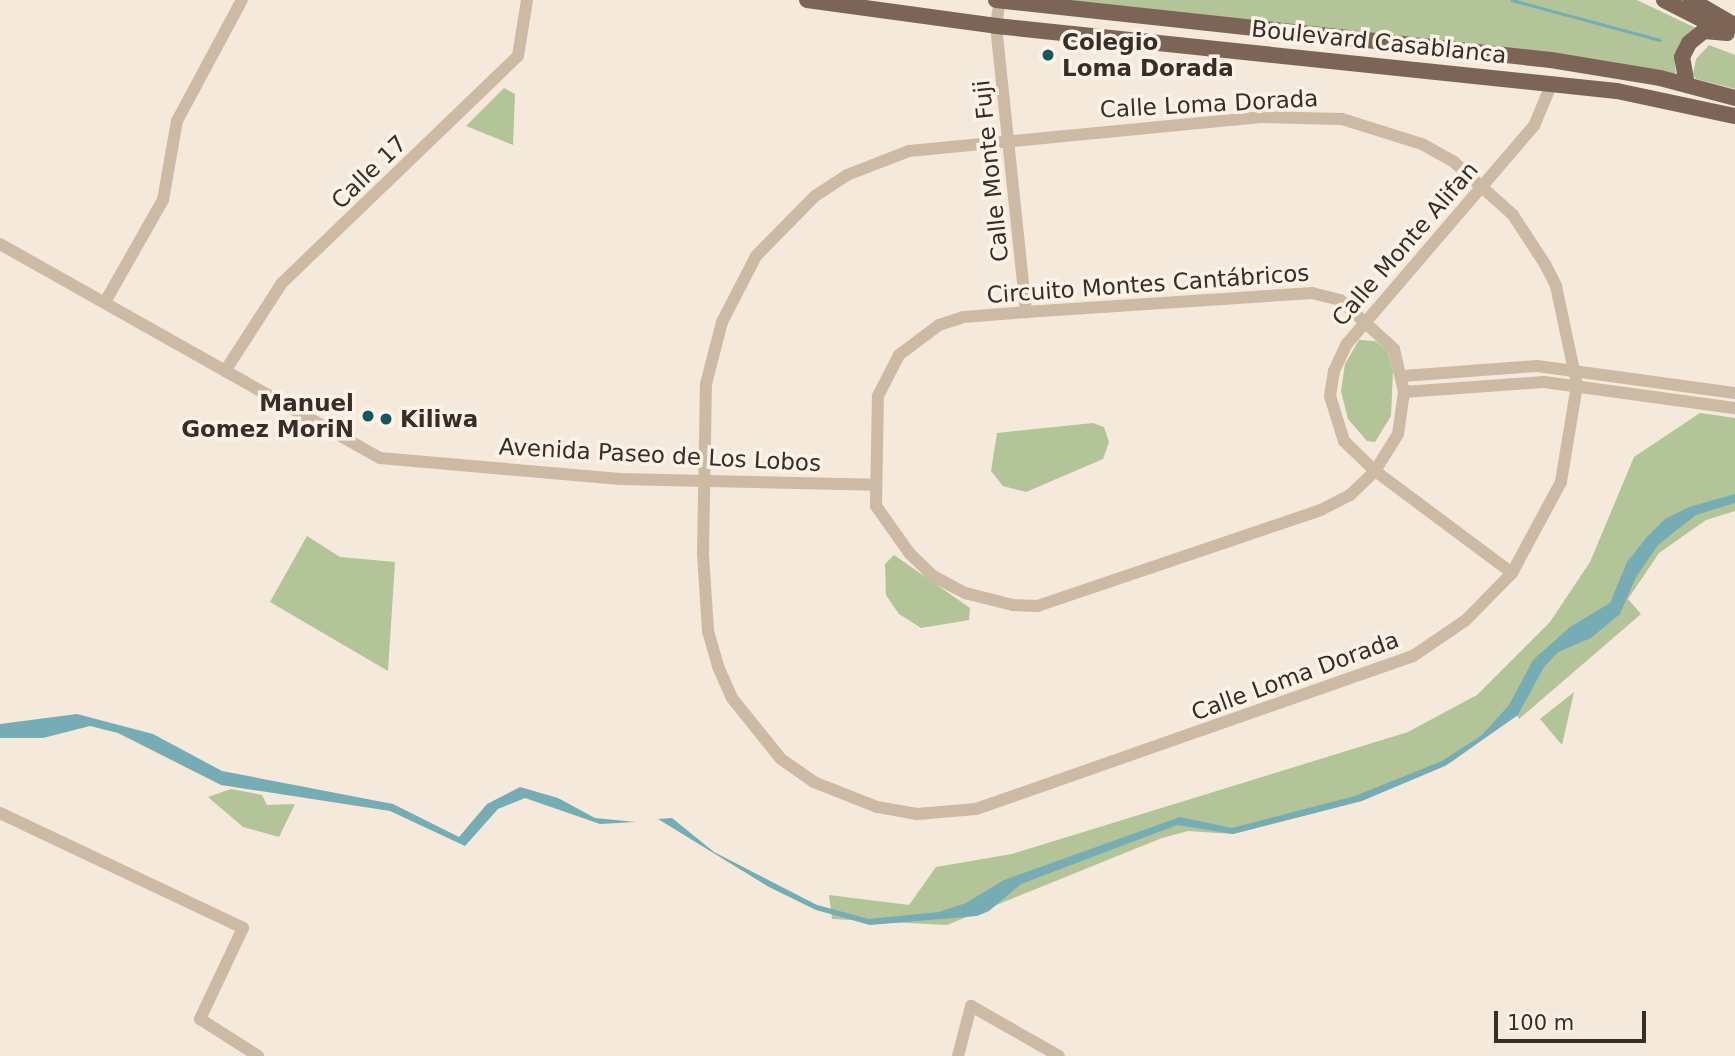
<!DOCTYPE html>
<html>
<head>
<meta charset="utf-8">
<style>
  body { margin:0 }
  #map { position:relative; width:1735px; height:1056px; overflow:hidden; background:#f4e9da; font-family:"DejaVu Sans",sans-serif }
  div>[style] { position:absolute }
  .green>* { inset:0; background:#b3c498 }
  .water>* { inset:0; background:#76adb4 }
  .stream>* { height:2.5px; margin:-1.25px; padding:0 1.25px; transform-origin:1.25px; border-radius:1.25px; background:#76adb4 }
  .minor>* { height:12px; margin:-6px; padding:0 6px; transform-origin:6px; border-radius:6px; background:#cdbaa4 }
  .major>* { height:16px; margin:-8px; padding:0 8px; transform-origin:8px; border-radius:8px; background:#7c6556 }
  .dots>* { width:19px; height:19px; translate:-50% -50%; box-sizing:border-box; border:4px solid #fbf3e7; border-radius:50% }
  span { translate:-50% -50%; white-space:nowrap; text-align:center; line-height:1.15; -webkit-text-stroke:7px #fbf3e7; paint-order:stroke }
  .poi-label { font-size:23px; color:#382d27; font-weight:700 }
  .left { translate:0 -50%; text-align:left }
  .right { translate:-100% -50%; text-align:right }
  .street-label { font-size:23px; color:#382d27 }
  .scale { position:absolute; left:1494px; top:1011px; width:152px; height:32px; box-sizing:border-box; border:4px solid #382d27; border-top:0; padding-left:9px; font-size:21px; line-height:24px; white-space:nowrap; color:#382d27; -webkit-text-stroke:5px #fbf3e7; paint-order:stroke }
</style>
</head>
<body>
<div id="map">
  <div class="green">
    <i style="clip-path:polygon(1049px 0,1637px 0,1700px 30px,1680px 49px,1675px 62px,1676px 79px)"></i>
    <i style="clip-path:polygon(1709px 45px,1735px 55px,1735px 89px,1696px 79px,1693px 74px,1696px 59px)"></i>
    <i style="clip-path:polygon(504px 88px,515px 94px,513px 145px,466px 126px)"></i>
    <i style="clip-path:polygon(1359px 340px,1375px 341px,1388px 351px,1393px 371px,1391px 416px,1375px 442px,1367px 441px,1348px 419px,1341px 391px,1345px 364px)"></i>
    <i style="clip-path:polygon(1700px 413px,1735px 418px,1735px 511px,1706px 520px,1659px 553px,1628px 599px,1641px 614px,1519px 719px,1517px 715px,1450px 763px,1357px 802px,1233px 834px,1188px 831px,1162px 838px,947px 925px,832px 919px,829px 895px,909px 905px,936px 867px,1012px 854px,1408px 732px,1477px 695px,1550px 622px,1590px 562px,1634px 457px)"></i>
    <i style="clip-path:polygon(1093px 423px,1104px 427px,1109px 442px,1103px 459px,1026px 492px,1003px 486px,991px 471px,997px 433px)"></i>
    <i style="clip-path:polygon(307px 536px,340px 557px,395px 562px,388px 671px,270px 602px)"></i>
    <i style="clip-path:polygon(894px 555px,970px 608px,969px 620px,921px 628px,899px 614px,886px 595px,885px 564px)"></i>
    <i style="clip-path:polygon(1574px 692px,1562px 745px,1540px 719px)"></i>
    <i style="clip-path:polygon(231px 789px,262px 795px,267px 805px,295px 804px,279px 837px,243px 827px,208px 797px)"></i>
  </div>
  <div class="water">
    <i style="clip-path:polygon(1735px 494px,1735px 503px,1696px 515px,1658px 545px,1636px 577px,1620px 614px,1591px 638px,1558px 652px,1544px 667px,1518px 715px,1445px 766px,1362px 801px,1233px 834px,1177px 825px,1021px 884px,989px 911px,977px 916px,870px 925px,816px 910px,769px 887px,658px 819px,672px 818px,714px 852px,817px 905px,869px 919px,939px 912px,966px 903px,1004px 880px,1180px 817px,1232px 828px,1355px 796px,1442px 761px,1482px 735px,1509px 705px,1533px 660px,1570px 627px,1610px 603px,1627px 562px,1647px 537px,1665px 519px,1689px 507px)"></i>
    <i style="clip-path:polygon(77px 714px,153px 734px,222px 771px,393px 804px,459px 837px,487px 804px,520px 787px,558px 798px,595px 818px,636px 822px,600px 824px,525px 798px,498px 809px,465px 846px,390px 811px,221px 785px,118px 733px,90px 726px,43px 738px,0 738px,0 724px)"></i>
  </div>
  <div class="stream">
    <i style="left:1512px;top:0;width:153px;rotate:15.1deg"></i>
  </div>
  <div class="minor">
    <i style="left:1000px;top:0;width:26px;rotate:99deg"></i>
    <i style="left:996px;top:26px;width:288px;rotate:84deg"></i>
    <i style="left:1263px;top:117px;width:79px;rotate:1.5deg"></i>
    <i style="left:1342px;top:119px;width:84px;rotate:17.4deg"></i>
    <i style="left:1422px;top:144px;width:37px;rotate:29deg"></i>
    <i style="left:1454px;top:162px;width:79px;rotate:41.9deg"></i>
    <i style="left:1513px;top:215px;width:59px;rotate:56.9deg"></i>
    <i style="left:1545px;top:264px;width:25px;rotate:63deg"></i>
    <i style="left:1556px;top:286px;width:101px;rotate:78deg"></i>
    <i style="left:1577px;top:385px;width:98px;rotate:99.4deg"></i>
    <i style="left:1561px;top:482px;width:103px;rotate:118.3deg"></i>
    <i style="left:1512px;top:573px;width:66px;rotate:134.4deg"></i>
    <i style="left:1466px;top:620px;width:64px;rotate:145.8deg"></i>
    <i style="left:1413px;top:656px;width:463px;rotate:160.7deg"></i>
    <i style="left:976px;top:809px;width:59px;rotate:175.2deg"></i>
    <i style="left:917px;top:814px;width:41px;rotate:-170.1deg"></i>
    <i style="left:877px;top:807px;width:68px;rotate:-158.4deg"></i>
    <i style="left:814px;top:782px;width:40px;rotate:-145.1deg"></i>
    <i style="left:781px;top:759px;width:78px;rotate:-128.8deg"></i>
    <i style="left:732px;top:698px;width:35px;rotate:-114deg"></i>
    <i style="left:718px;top:666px;width:36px;rotate:-106deg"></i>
    <i style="left:708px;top:631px;width:78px;rotate:-93.7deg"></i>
    <i style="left:703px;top:553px;width:169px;rotate:-89deg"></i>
    <i style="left:706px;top:384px;width:64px;rotate:-75.5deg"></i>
    <i style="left:722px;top:322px;width:74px;rotate:-62.7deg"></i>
    <i style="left:756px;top:256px;width:84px;rotate:-45.5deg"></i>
    <i style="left:815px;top:196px;width:38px;rotate:-33deg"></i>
    <i style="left:847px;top:175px;width:66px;rotate:-21.2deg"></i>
    <i style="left:909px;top:151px;width:356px;rotate:-5.5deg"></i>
    <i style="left:0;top:244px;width:436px;rotate:29.4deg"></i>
    <i style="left:380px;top:458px;width:241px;rotate:5deg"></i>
    <i style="left:620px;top:479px;width:256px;rotate:1.3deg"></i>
    <i style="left:1312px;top:293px;width:29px;rotate:14deg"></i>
    <i style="left:1340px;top:300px;width:73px;rotate:42.2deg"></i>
    <i style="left:1394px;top:349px;width:44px;rotate:76.9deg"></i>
    <i style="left:1404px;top:392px;width:42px;rotate:98.1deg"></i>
    <i style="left:1398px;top:434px;width:44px;rotate:121.9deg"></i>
    <i style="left:1375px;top:471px;width:35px;rotate:136deg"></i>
    <i style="left:1350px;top:495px;width:33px;rotate:153deg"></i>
    <i style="left:1321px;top:510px;width:299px;rotate:161.3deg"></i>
    <i style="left:1038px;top:606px;width:25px;rotate:-178deg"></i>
    <i style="left:1013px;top:605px;width:49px;rotate:-166deg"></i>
    <i style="left:965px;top:593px;width:36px;rotate:-152deg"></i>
    <i style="left:933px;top:576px;width:32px;rotate:-136deg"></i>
    <i style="left:910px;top:554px;width:59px;rotate:-125.3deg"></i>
    <i style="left:876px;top:506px;width:110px;rotate:-89deg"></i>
    <i style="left:878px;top:396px;width:46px;rotate:-62.9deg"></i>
    <i style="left:899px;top:355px;width:50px;rotate:-36.9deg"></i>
    <i style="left:939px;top:325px;width:26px;rotate:-18deg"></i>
    <i style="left:964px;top:317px;width:62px;rotate:-4.6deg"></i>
    <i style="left:1026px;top:312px;width:287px;rotate:-3.8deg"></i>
    <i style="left:105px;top:302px;width:117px;rotate:-60.4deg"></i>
    <i style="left:163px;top:200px;width:80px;rotate:-80deg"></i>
    <i style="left:177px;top:121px;width:137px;rotate:-61.8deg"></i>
    <i style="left:225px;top:371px;width:105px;rotate:-57.1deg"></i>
    <i style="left:282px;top:283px;width:327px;rotate:-43.9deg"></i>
    <i style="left:518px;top:56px;width:57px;rotate:-80.9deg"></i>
    <i style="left:1403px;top:376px;width:134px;rotate:-4.3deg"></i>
    <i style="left:1537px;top:366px;width:200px;rotate:7.8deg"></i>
    <i style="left:1404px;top:392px;width:140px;rotate:-4.1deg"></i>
    <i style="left:1544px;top:382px;width:193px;rotate:7.8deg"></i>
    <i style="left:1512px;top:573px;width:171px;rotate:-143.3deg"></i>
    <i style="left:1375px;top:471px;width:43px;rotate:-135.9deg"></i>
    <i style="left:1344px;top:441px;width:47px;rotate:-107.3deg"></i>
    <i style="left:1330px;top:396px;width:25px;rotate:-81deg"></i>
    <i style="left:1334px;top:371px;width:29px;rotate:-65deg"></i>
    <i style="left:1346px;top:345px;width:289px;rotate:-49.4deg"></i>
    <i style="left:1534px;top:126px;width:47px;rotate:-67.3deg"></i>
    <i style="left:0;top:813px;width:269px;rotate:25.3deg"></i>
    <i style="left:243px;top:928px;width:101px;rotate:115.3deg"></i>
    <i style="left:200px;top:1019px;width:69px;rotate:32.5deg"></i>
    <i style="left:958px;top:1056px;width:52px;rotate:-75.4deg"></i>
    <i style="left:971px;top:1006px;width:101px;rotate:29.6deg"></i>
  </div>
  <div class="major">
    <i style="left:807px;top:0;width:191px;rotate:7.8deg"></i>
    <i style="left:996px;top:26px;width:624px;rotate:5.98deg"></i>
    <i style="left:1617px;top:91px;width:121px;rotate:12deg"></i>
    <i style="left:996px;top:0;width:558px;rotate:6.17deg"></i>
    <i style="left:1551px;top:60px;width:110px;rotate:9.4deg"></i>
    <i style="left:1660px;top:78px;width:78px;rotate:14.9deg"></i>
    <i style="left:1664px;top:0;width:64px;rotate:27deg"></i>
    <i style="left:1691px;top:0;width:50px;rotate:30.2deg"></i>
    <i style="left:1687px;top:85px;width:28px;rotate:-100deg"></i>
    <i style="left:1682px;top:57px;width:16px;rotate:-63deg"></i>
    <i style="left:1689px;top:43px;width:19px;rotate:-39deg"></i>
    <i style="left:1704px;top:31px;width:23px;rotate:5deg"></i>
  </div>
  <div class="dots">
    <i style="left:1048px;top:55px;background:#18555e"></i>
    <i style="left:368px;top:416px;background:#18555e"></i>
    <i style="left:386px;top:419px;background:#18555e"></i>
  </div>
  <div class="poi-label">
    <span class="left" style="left:1062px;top:55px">Colegio<br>Loma Dorada</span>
    <span class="right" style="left:354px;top:416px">Manuel<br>Gomez MoriN</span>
    <span class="left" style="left:400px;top:419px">Kiliwa</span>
  </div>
  <div class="street-label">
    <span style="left:1379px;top:42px;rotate:6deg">Boulevard Casablanca</span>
    <span style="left:1209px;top:104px;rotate:-3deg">Calle Loma Dorada</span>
    <span style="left:991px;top:171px;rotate:-96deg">Calle Monte Fuji</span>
    <span style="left:369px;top:172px;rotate:-44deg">Calle 17</span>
    <span style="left:1405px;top:244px;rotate:-49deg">Calle Monte Alifan</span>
    <span style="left:1148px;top:284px;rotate:-4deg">Circuito Montes Cantábricos</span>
    <span style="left:660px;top:455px;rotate:3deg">Avenida Paseo de Los Lobos</span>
    <span style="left:1295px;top:676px;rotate:-20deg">Calle Loma Dorada</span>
  </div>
  <div class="scale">100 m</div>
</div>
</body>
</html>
